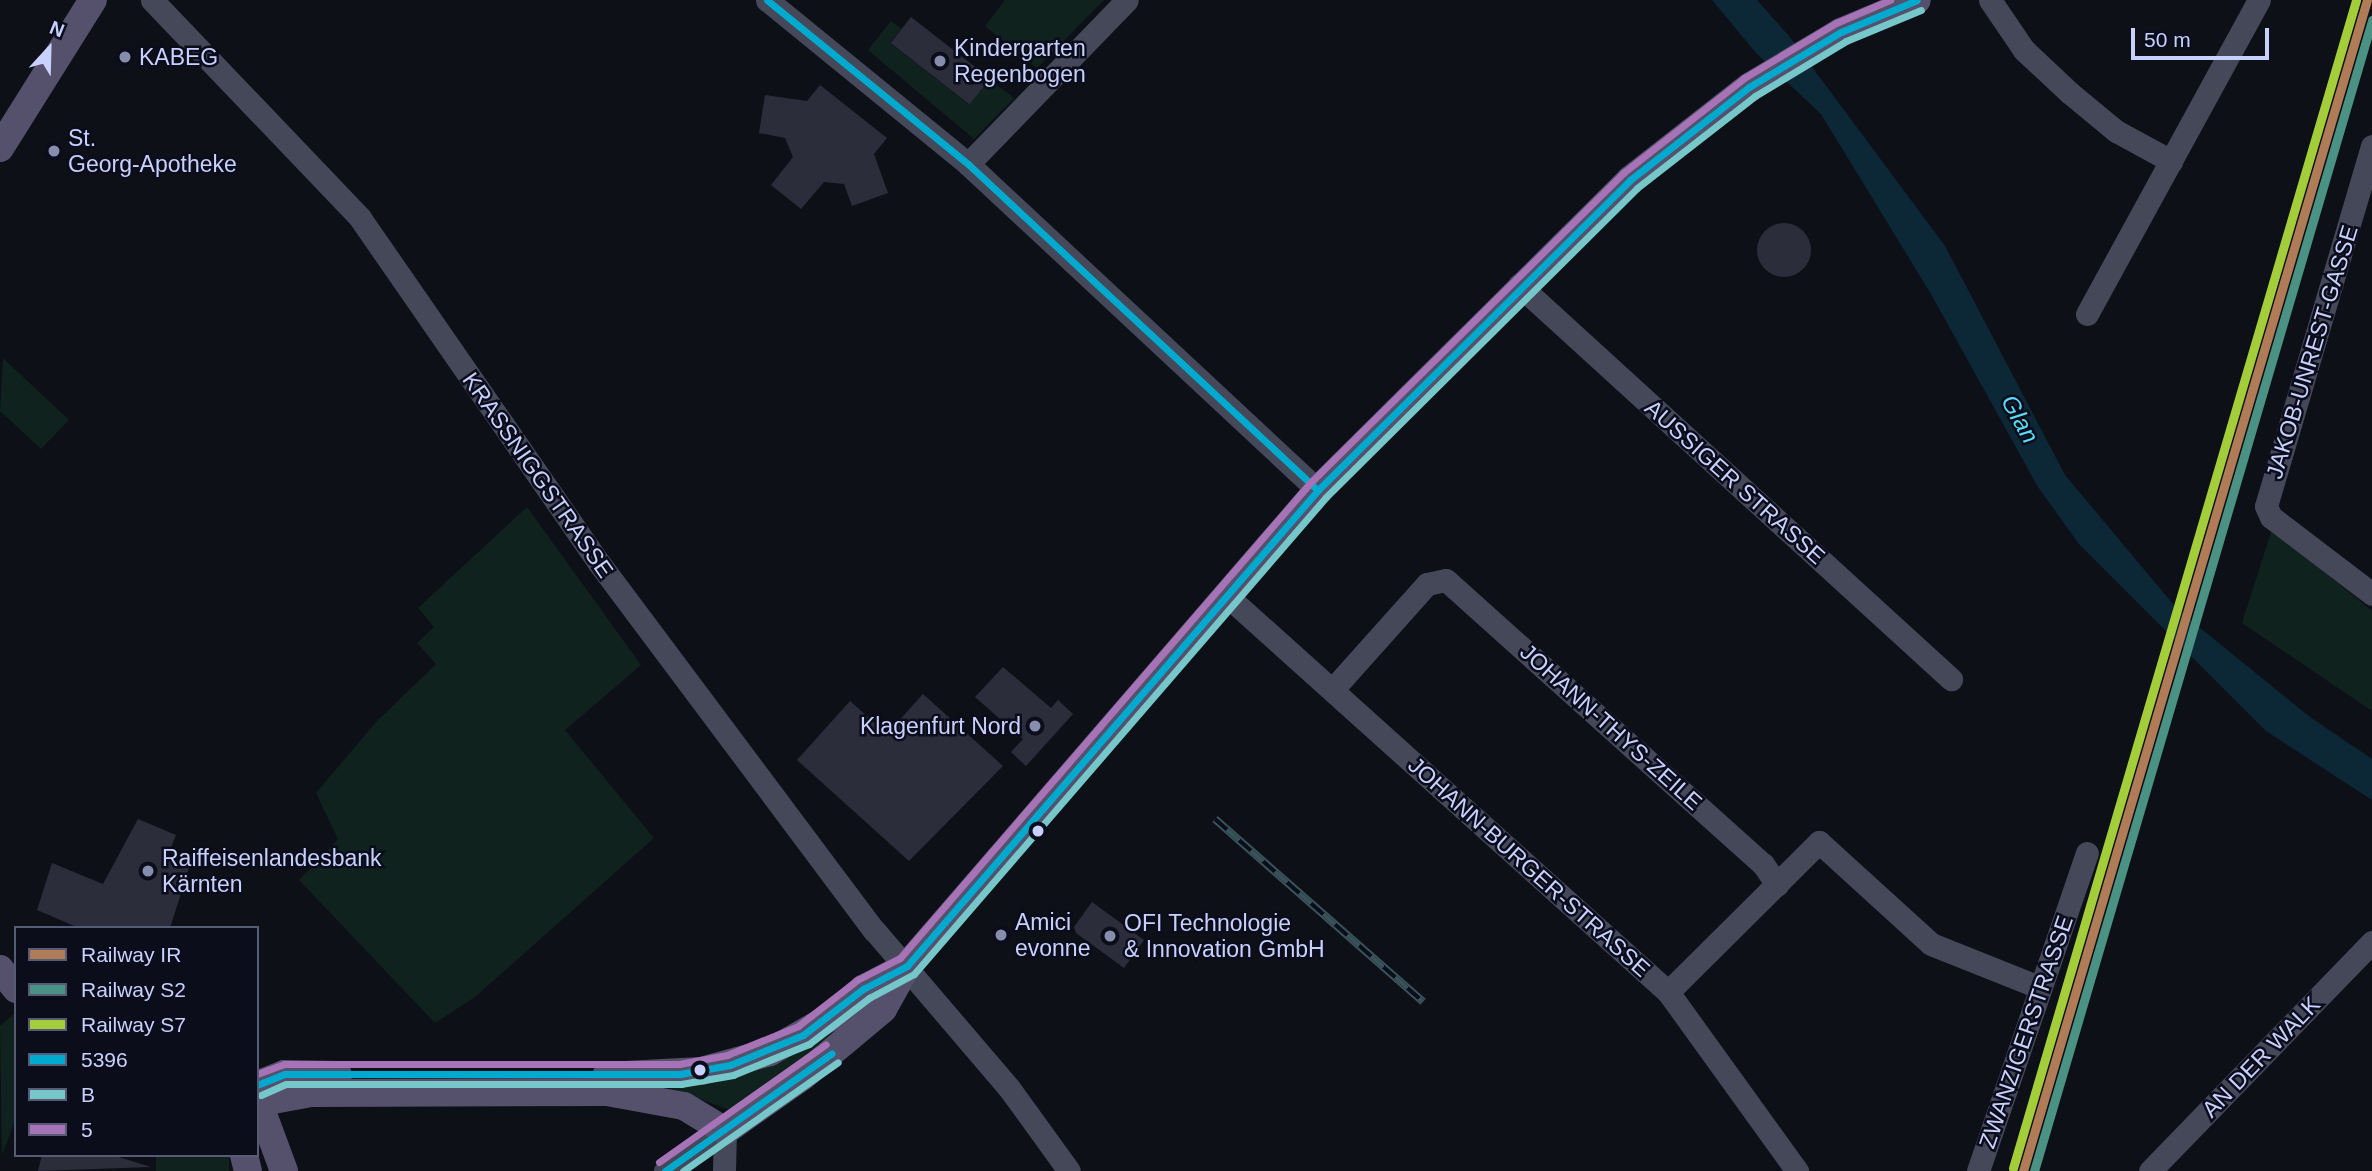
<!DOCTYPE html>
<html>
<head>
<meta charset="utf-8">
<style>
  body { margin:0 }
  #map { position:relative; width:2372px; height:1171px; overflow:hidden; background:#0e1018; font-family:Arial,sans-serif }
  div>[style] { position:absolute }
  .green>* { inset:0; background:#0f221d; transform-origin:0 0 }
  .water>* { inset:0; background:#0c2837 }
  .building>* { inset:0; background:#2b2d3b; transform-origin:0 0 }
  .round { border-radius:50% }
  .minor>* { height:23px; margin:-11.5px; padding:0 11.5px; transform-origin:11.5px; border-radius:11.5px; background:#444859 }
  .major>* { height:28px; margin:-14px; padding:0 14px; transform-origin:14px; border-radius:14px; background:#55516c }
  .rail>* { height:8px; margin-top:-4px; transform-origin:0; background:repeating-linear-gradient(90deg,#0b0d1b 0 16px,#395259 0 32px); box-sizing:border-box; border-block:2px solid #395259 }
  .bus-1>* { height:7px; margin:-3.5px; padding:0 3.5px; transform-origin:3.5px; border-radius:3.5px; background:#00a9ce }
  .bus-2>* { height:7px; margin:-3.5px; padding:0 3.5px; transform-origin:3.5px; border-radius:3.5px; background:#75c7c9 }
  .bus-3>* { height:7px; margin:-3.5px; padding:0 3.5px; transform-origin:3.5px; border-radius:3.5px; background:#a673b7 }
  .rail-1>* { height:9px; margin:-4.5px; padding:0 4.5px; transform-origin:4.5px; border-radius:4.5px; background:#b07c57 }
  .rail-2>* { height:9px; margin:-4.5px; padding:0 4.5px; transform-origin:4.5px; border-radius:4.5px; background:#4a9384 }
  .rail-3>* { height:9px; margin:-4.5px; padding:0 4.5px; transform-origin:4.5px; border-radius:4.5px; background:#a4cd3a }
  .dots>* { width:19px; height:19px; translate:-50% -50%; box-sizing:border-box; border:4px solid #0b0d1b; border-radius:50% }
  span { translate:-50% -50%; white-space:nowrap; text-align:center; line-height:1.15; -webkit-text-stroke:5px #0b0d1b; paint-order:stroke }
  .poi-label { font-size:23px; color:#c8d0fd }
  .left { translate:0 -50%; text-align:left }
  .right { translate:-100% -50%; text-align:right }
  .street-label { font-size:23px; color:#c8d0fd }
  .water-label { font-size:24px; color:#59dbf9; font-style:italic }
  .legend { position:absolute; left:14px; top:926px; width:245px; height:231px; box-sizing:border-box; background:#0b0d1b; border:2px solid #575b75; margin:0; padding:9px 12px; list-style:none; font-size:21px; color:#c8d0fd }
  .legend li { display:flex; align-items:center; gap:14px; height:35px }
  .legend b { width:35px; border:2px solid #575b75 }
  .north { position:absolute; left:14px; top:14px; width:70px; height:70px; -webkit-text-stroke:5px #0b0d1b; paint-order:stroke; rotate:22deg; font-size:19px; font-weight:700; line-height:28px; text-align:center; color:#c8d0fd }
  .north::after { content:''; display:block; margin:auto; width:24px; height:32px; background:#c8d0fd; clip-path:polygon(50% 0,100% 100%,50% 72%,0 100%) }
  .scale { position:absolute; left:2131px; top:28px; width:138px; height:32px; box-sizing:border-box; border:4px solid #c8d0fd; border-top:0; padding-left:9px; font-size:21px; line-height:24px; white-space:nowrap; color:#c8d0fd; -webkit-text-stroke:5px #0b0d1b; paint-order:stroke }
</style>
</head>
<body>
<div id="map">
  <div class="green">
    <i style="clip-path:polygon(1005px 0,1104px 0,1037px 68px,985px 26px)"></i>
    <i style="clip-path:polygon(891px 21px,901px 29px,890px 43px,968px 104px,989px 79px,1014px 98px,974px 139px,868px 50px)"></i>
    <i style="clip-path:polygon(3px 358px,69px 420px,41px 449px,0 411px)"></i>
    <i style="clip-path:polygon(527px 507px,641px 665px,565px 730px,654px 838px,475px 997px,435px 1023px,299px 880px,338px 839px,316px 793px,376px 722px,436px 664px,417px 643px,434px 627px,418px 608px)"></i>
    <i style="clip-path:polygon(2272px 529px,2372px 611px,2372px 711px,2242px 623px)"></i>
    <i style="clip-path:polygon(866px 1002px,819px 1050px,730px 1110px,669px 1088px)"></i>
    <i style="clip-path:polygon(16px 1012px,16px 1118px,2px 1155px,0 1026px)"></i>
    <i style="left:156px;top:1155px;width:73px;height:17px"></i>
  </div>
  <div class="water">
    <i style="clip-path:polygon(1712px 0,1757px 0,1789px 36px,1945px 246px,2065px 475px,2178px 610px,2310px 717px,2372px 759px,2372px 800px,2266px 731px,2079px 544px,2038px 487px,1931px 294px,1821px 114px,1757px 54px)"></i>
  </div>
  <div class="building">
    <i style="left:911px;top:17px;width:100px;height:33px;rotate:38deg"></i>
    <i style="clip-path:polygon(820px 85px,887px 138px,874px 154px,888px 193px,852px 206px,844px 184px,824px 182px,801px 209px,771px 185px,793px 157px,785px 138px,759px 133px,765px 95px,807px 101px)"></i>
    <i class="round" style="left:1757px;top:223px;width:54px;height:54px"></i>
    <i style="clip-path:polygon(1003px 667px,1051px 708px,1058px 700px,1073px 714px,1026px 766px,1011px 752px,1023px 739px,975px 697px)"></i>
    <i style="clip-path:polygon(923px 694px,1003px 766px,909px 861px,797px 760px,850px 701px,887px 734px)"></i>
    <i style="clip-path:polygon(138px 819px,176px 835px,167px 858px,189px 868px,170px 928px,79px 928px,37px 910px,52px 863px,103px 884px)"></i>
    <i style="clip-path:polygon(1092px 902px,1144px 940px,1124px 968px,1076px 933px,1074px 927px)"></i>
    <i style="clip-path:polygon(42px 1155px,112px 1155px,151px 1167px,38px 1171px)"></i>
  </div>
  <div class="minor">
    <i style="left:152px;top:0;width:301px;rotate:46.3deg"></i>
    <i style="left:360px;top:218px;width:420px;rotate:55.3deg"></i>
    <i style="left:599px;top:563px;width:459px;rotate:53.2deg"></i>
    <i style="left:874px;top:930px;width:208px;rotate:49.5deg"></i>
    <i style="left:1009px;top:1088px;width:102px;rotate:54.1deg"></i>
    <i style="left:767px;top:0;width:259px;rotate:39.2deg"></i>
    <i style="left:968px;top:164px;width:478px;rotate:43deg"></i>
    <i style="left:1990px;top:0;width:60px;rotate:55.8deg"></i>
    <i style="left:2024px;top:50px;width:63px;rotate:43.1deg"></i>
    <i style="left:2070px;top:93px;width:60px;rotate:39.6deg"></i>
    <i style="left:2116px;top:131px;width:63px;rotate:28.6deg"></i>
    <i style="left:2372px;top:146px;width:375px;rotate:106.4deg"></i>
    <i style="left:2266px;top:506px;width:12px;rotate:66deg"></i>
    <i style="left:2271px;top:517px;width:127px;rotate:37.3deg"></i>
    <i style="left:968px;top:164px;width:228px;rotate:-45.9deg"></i>
    <i style="left:1519px;top:285px;width:585px;rotate:42.37deg"></i>
    <i style="left:2087px;top:314px;width:358px;rotate:-61.3deg"></i>
    <i style="left:1226px;top:595px;width:594px;rotate:41.93deg"></i>
    <i style="left:1668px;top:992px;width:221px;rotate:54.2deg"></i>
    <i style="left:1333px;top:689px;width:141px;rotate:-48.2deg"></i>
    <i style="left:1427px;top:584px;width:19px;rotate:-12deg"></i>
    <i style="left:1446px;top:580px;width:426px;rotate:41.9deg"></i>
    <i style="left:1763px;top:864px;width:25px;rotate:56deg"></i>
    <i style="left:1668px;top:992px;width:213px;rotate:-44.8deg"></i>
    <i style="left:1819px;top:842px;width:151px;rotate:42.3deg"></i>
    <i style="left:1931px;top:944px;width:116px;rotate:21.7deg"></i>
    <i style="left:665px;top:1171px;width:72px;rotate:-33.7deg"></i>
    <i style="left:724px;top:1171px;width:40px;rotate:-88.6deg"></i>
    <i style="left:1978px;top:1171px;width:336px;rotate:-71.1deg"></i>
    <i style="left:2150px;top:1171px;width:319px;rotate:-45.9deg"></i>
  </div>
  <div class="major">
    <i style="left:0;top:148px;width:175px;rotate:-57.9deg"></i>
    <i style="left:0;top:969px;width:26px;rotate:51deg"></i>
    <i style="left:606px;top:1076px;width:95px;rotate:-3deg"></i>
    <i style="left:701px;top:1071px;width:72px;rotate:-15.4deg"></i>
    <i style="left:770px;top:1052px;width:68px;rotate:-30deg"></i>
    <i style="left:829px;top:1018px;width:45px;rotate:-40.5deg"></i>
    <i style="left:863px;top:989px;width:50px;rotate:-27.6deg"></i>
    <i style="left:257px;top:1085px;width:29px;rotate:-22deg"></i>
    <i style="left:284px;top:1074px;width:54px;rotate:1.1deg"></i>
    <i style="left:257px;top:1098px;width:78px;rotate:69.7deg"></i>
    <i style="left:257px;top:1103px;width:55px;rotate:-10.5deg"></i>
    <i style="left:311px;top:1093px;width:296px;rotate:-0.2deg"></i>
    <i style="left:607px;top:1092px;width:78px;rotate:10.3deg"></i>
    <i style="left:684px;top:1106px;width:48px;rotate:31.4deg"></i>
    <i style="left:725px;top:1131px;width:95px;rotate:-35.2deg"></i>
    <i style="left:803px;top:1076px;width:104px;rotate:-39.9deg"></i>
    <i style="left:883px;top:1009px;width:49px;rotate:-60.8deg"></i>
    <i style="left:907px;top:966px;width:629px;rotate:-49.19deg"></i>
    <i style="left:1318px;top:490px;width:440px;rotate:-44.8deg"></i>
    <i style="left:1630px;top:180px;width:151px;rotate:-38deg"></i>
    <i style="left:1749px;top:87px;width:107px;rotate:-30.9deg"></i>
    <i style="left:1841px;top:32px;width:82px;rotate:-22.8deg"></i>
    <i style="left:244px;top:1155px;width:16px;rotate:76deg"></i>
  </div>
  <div class="rail">
    <i style="left:1215px;top:819px;width:277px;rotate:41.3deg"></i>
  </div>
  <div class="bus-1">
    <i style="left:767px;top:0;width:259px;rotate:39.2deg"></i>
    <i style="left:968px;top:164px;width:478px;rotate:43deg"></i>
    <i style="left:257px;top:1085px;width:29px;rotate:-22deg"></i>
    <i style="left:284px;top:1074px;width:396px"></i>
    <i style="left:680px;top:1074px;width:51px;rotate:-10.2deg"></i>
    <i style="left:730px;top:1065px;width:79px;rotate:-22.3deg"></i>
    <i style="left:803px;top:1035px;width:76px;rotate:-37.5deg"></i>
    <i style="left:863px;top:989px;width:50px;rotate:-27.6deg"></i>
    <i style="left:907px;top:966px;width:629px;rotate:-49.19deg"></i>
    <i style="left:1318px;top:490px;width:440px;rotate:-44.8deg"></i>
    <i style="left:1630px;top:180px;width:151px;rotate:-38deg"></i>
    <i style="left:1749px;top:87px;width:107px;rotate:-30.9deg"></i>
    <i style="left:1841px;top:32px;width:82px;rotate:-22.8deg"></i>
    <i style="left:665px;top:1171px;width:204px;rotate:-35.2deg"></i>
  </div>
  <div class="bus-2">
    <i style="left:261px;top:1095px;width:27px;rotate:-24deg"></i>
    <i style="left:286px;top:1084px;width:395px"></i>
    <i style="left:681px;top:1084px;width:53px;rotate:-9.8deg"></i>
    <i style="left:733px;top:1075px;width:82px;rotate:-22.2deg"></i>
    <i style="left:809px;top:1044px;width:76px;rotate:-37.5deg"></i>
    <i style="left:869px;top:998px;width:51px;rotate:-28.1deg"></i>
    <i style="left:914px;top:974px;width:630px;rotate:-49.18deg"></i>
    <i style="left:1326px;top:497px;width:438px;rotate:-44.8deg"></i>
    <i style="left:1637px;top:188px;width:150px;rotate:-37.9deg"></i>
    <i style="left:1755px;top:96px;width:106px;rotate:-31.1deg"></i>
    <i style="left:1846px;top:41px;width:81px;rotate:-22.5deg"></i>
    <i style="left:683px;top:1171px;width:189px;rotate:-35.1deg"></i>
  </div>
  <div class="bus-3">
    <i style="left:257px;top:1074px;width:29px;rotate:-20deg"></i>
    <i style="left:284px;top:1064px;width:395px"></i>
    <i style="left:679px;top:1064px;width:49px;rotate:-10.6deg"></i>
    <i style="left:727px;top:1055px;width:77px;rotate:-22.2deg"></i>
    <i style="left:798px;top:1026px;width:75px;rotate:-37.9deg"></i>
    <i style="left:857px;top:980px;width:48px;rotate:-27.1deg"></i>
    <i style="left:900px;top:958px;width:627px;rotate:-49.2deg"></i>
    <i style="left:1310px;top:483px;width:441px;rotate:-44.7deg"></i>
    <i style="left:1623px;top:173px;width:154px;rotate:-38.1deg"></i>
    <i style="left:1744px;top:78px;width:107px;rotate:-30.9deg"></i>
    <i style="left:1836px;top:23px;width:59px;rotate:-23.1deg"></i>
    <i style="left:659px;top:1162px;width:204px;rotate:-35.2deg"></i>
  </div>
  <div class="rail-1">
    <i style="left:2023px;top:1171px;width:1220px;rotate:-73.63deg"></i>
  </div>
  <div class="rail-2">
    <i style="left:2034px;top:1171px;width:1200px;rotate:-73.63deg"></i>
  </div>
  <div class="rail-3">
    <i style="left:2013px;top:1168px;width:1217px;rotate:-73.63deg"></i>
  </div>
  <div class="dots">
    <i style="left:125px;top:57px;background:#878dad"></i>
    <i style="left:940px;top:61px;background:#878dad"></i>
    <i style="left:54px;top:151px;background:#878dad"></i>
    <i style="left:1035px;top:726px;background:#878dad"></i>
    <i style="left:1038px;top:831px;background:#c8d0fd"></i>
    <i style="left:148px;top:871px;background:#878dad"></i>
    <i style="left:1001px;top:935px;background:#878dad"></i>
    <i style="left:1110px;top:936px;background:#878dad"></i>
    <i style="left:700px;top:1070px;background:#c8d0fd"></i>
  </div>
  <div class="poi-label">
    <span class="left" style="left:954px;top:61px">Kindergarten<br>Regenbogen</span>
    <span class="left" style="left:139px;top:57px">KABEG</span>
    <span class="left" style="left:68px;top:151px">St.<br>Georg-Apotheke</span>
    <span class="right" style="left:1021px;top:726px">Klagenfurt Nord</span>
    <span class="left" style="left:162px;top:871px">Raiffeisenlandesbank<br>Kärnten</span>
    <span class="left" style="left:1015px;top:935px">Amici<br>evonne</span>
    <span class="left" style="left:1124px;top:936px">OFI Technologie<br>&amp; Innovation GmbH</span>
  </div>
  <div class="street-label">
    <span style="left:2312px;top:352px;rotate:-73deg">JAKOB-UNREST-GASSE</span>
    <span style="left:538px;top:475px;rotate:55deg">KRASSNIGGSTRASSE</span>
    <span style="left:1735px;top:482px;rotate:42deg">AUSSIGER STRASSE</span>
    <span style="left:1611px;top:727px;rotate:42deg">JOHANN-THYS-ZEILE</span>
    <span style="left:1529px;top:867px;rotate:42deg">JOHANN-BURGER-STRASSE</span>
    <span style="left:2026px;top:1032px;rotate:-71deg">ZWANZIGERSTRASSE</span>
    <span style="left:2261px;top:1057px;rotate:-46deg">AN DER WALK</span>
  </div>
  <div class="water-label">
    <span style="left:2020px;top:419px;rotate:61deg">Glan</span>
  </div>
  <ul class="legend">
  <li><b style="height:9px;background:#b07c57"></b>Railway IR</li>
  <li><b style="height:9px;background:#4a9384"></b>Railway S2</li>
  <li><b style="height:9px;background:#a4cd3a"></b>Railway S7</li>
  <li><b style="height:9px;background:#00a9ce"></b>5396</li>
  <li><b style="height:9px;background:#75c7c9"></b>B</li>
  <li><b style="height:9px;background:#a673b7"></b>5</li>
  </ul>
  <div class="north">N</div>
  <div class="scale">50 m</div>
</div>
</body>
</html>
